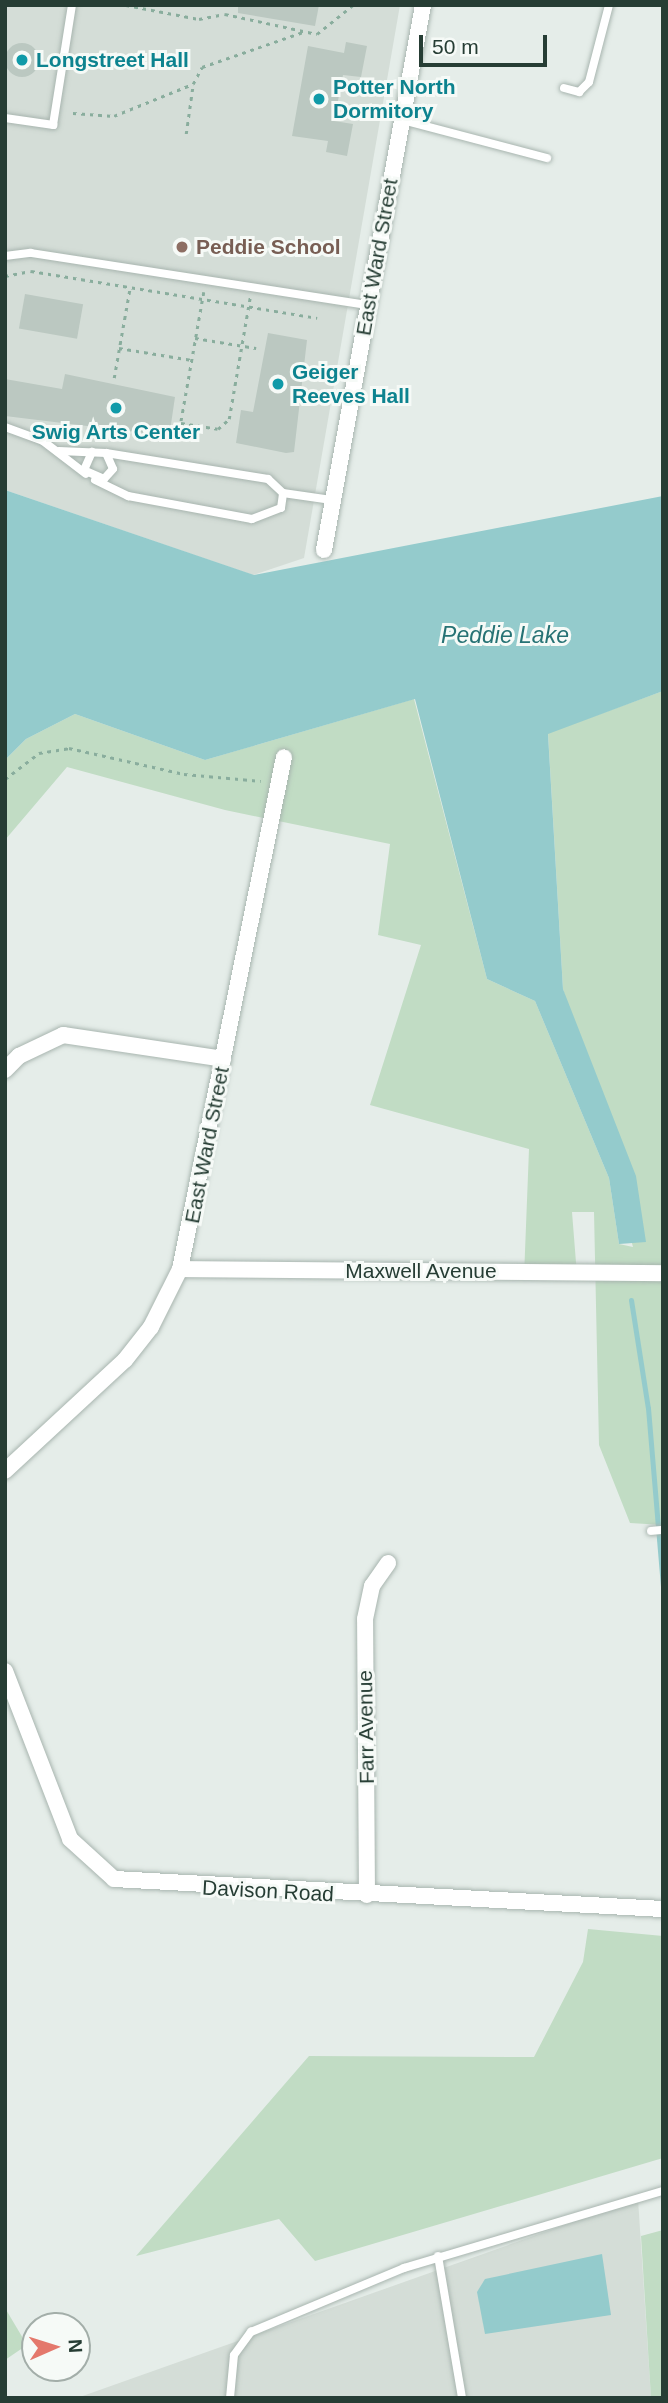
<!DOCTYPE html>
<html>
<head>
<meta charset="utf-8">
<style>
  body { margin:0 }
  #map { position:relative; width:668px; height:2403px; overflow:hidden; background:#e5ede9; font-family:Helvetica,sans-serif }
  div>[style] { position:absolute }
  .built>* { inset:0; background:#d4ddd7 }
  .green>* { inset:0; background:#c1dcc4 }
  .water>* { inset:0; background:#94cbcc }
  .stream>* { height:5px; margin:-2.5px; padding:0 2.5px; transform-origin:2.5px; border-radius:2.5px; background:#94cbcc }
  .building>* { inset:0; background:#bbc8c1; transform-origin:0 0 }
  .round { border-radius:50% }
  .path>* { height:2.5px; margin-top:-1.25px; transform-origin:0; background:repeating-linear-gradient(90deg,#89ad9d 0 3.5px,transparent 0 8.5px) }
  .roads { filter:drop-shadow(0 0 2px #a8b5af) drop-shadow(0 0 2px #a8b5af) }
  .service>* { height:8px; margin:-4px; padding:0 4px; transform-origin:4px; border-radius:4px; background:#fff }
  .minor>* { height:16px; margin:-8px; padding:0 8px; transform-origin:8px; border-radius:8px; background:#fff }
  .dots>* { width:19px; height:19px; translate:-50% -50%; box-sizing:border-box; border:4px solid #f6faf7; border-radius:50% }
  span { translate:-50% -50%; white-space:nowrap; text-align:center; line-height:1.15; -webkit-text-stroke:6px #f6faf7; paint-order:stroke }
  .culture-label { font-size:21px; color:#0d838f; font-weight:700 }
  .left { translate:0 -50%; text-align:left }
  .education-label { font-size:21px; color:#785e54; font-weight:700 }
  .street-label { font-size:21px; color:#263d34 }
  .water-label { font-size:23px; color:#267274; font-style:italic }
  .frame { position:absolute; inset:0; border:7px solid #263d34; pointer-events:none }
  .north { position:absolute; left:21px; top:2312px; width:70px; height:70px; box-sizing:border-box; background:#f6faf7; border:2px solid #a3aea9; border-radius:50%; rotate:87deg; font-size:19px; font-weight:700; line-height:28px; text-align:center; color:#263d34 }
  .north::after { content:''; display:block; margin:auto; width:24px; height:32px; background:#e4786c; clip-path:polygon(50% 0,100% 100%,50% 72%,0 100%) }
  .scale { position:absolute; left:419px; top:35px; width:128px; height:32px; box-sizing:border-box; border:4px solid #263d34; border-top:0; padding-left:9px; font-size:21px; line-height:24px; white-space:nowrap; color:#263d34; -webkit-text-stroke:5px #f6faf7; paint-order:stroke }
</style>
</head>
<body>
<div id="map">
  <div class="built">
    <i style="clip-path:polygon(5px 5px,400px 5px,304px 558px,253px 575px,5px 490px)"></i>
    <i style="clip-path:polygon(638px 2199px,651px 2398px,77px 2398px)"></i>
  </div>
  <div class="green">
    <i style="clip-path:polygon(663px 691px,663px 1525px,630px 1523px,599px 1445px,594px 1212px,572px 1212px,577px 1275px,524px 1277px,529px 1149px,370px 1105px,421px 945px,378px 935px,390px 844px,225px 810px,67px 767px,5px 840px,5px 760px,26px 739px,75px 714px,205px 760px,414px 699px,487px 979px,535px 1001px,609px 1178px,619px 1244px,633px 1247px,563px 989px,548px 733px)"></i>
    <i style="clip-path:polygon(588px 1929px,663px 1936px,663px 2158px,315px 2261px,279px 2219px,136px 2256px,309px 2056px,534px 2057px,583px 1962px)"></i>
    <i style="clip-path:polygon(663px 2230px,663px 2398px,651px 2398px,641px 2236px)"></i>
    <i style="clip-path:polygon(5px 2308px,27px 2345px,5px 2360px)"></i>
  </div>
  <div class="water">
    <i style="clip-path:polygon(5px 490px,254px 575px,663px 496px,663px 691px,548px 734px,563px 989px,636px 1176px,646px 1242px,619px 1244px,609px 1178px,535px 1001px,487px 979px,415px 699px,205px 760px,75px 714px,26px 739px,5px 760px)"></i>
    <i style="clip-path:polygon(602px 2254px,611px 2315px,485px 2334px,477px 2292px,485px 2279px)"></i>
  </div>
  <div class="stream">
    <i style="left:631px;top:1300px;width:109px;rotate:81.1deg"></i>
    <i style="left:648px;top:1408px;width:179px;rotate:85.2deg"></i>
  </div>
  <div class="building">
    <i style="clip-path:polygon(238px 5px,319px 5px,315px 26px,238px 13px)"></i>
    <i style="clip-path:polygon(346px 42px,367px 46px,361px 77px,343px 75px,334px 121px,353px 124px,347px 156px,326px 152px,328px 141px,292px 136px,308px 46px,344px 53px)"></i>
    <i class="round" style="left:5px;top:43px;width:34px;height:34px"></i>
    <i style="left:25px;top:294px;width:59px;height:35px;rotate:10deg"></i>
    <i style="clip-path:polygon(268px 333px,307px 340px,294px 452px,286px 453px,236px 443px,241px 410px,253px 412px)"></i>
    <i style="clip-path:polygon(65px 374px,175px 397px,170px 431px,154px 428px,153px 434px,5px 416px,5px 379px,62px 389px)"></i>
  </div>
  <div class="path">
    <i style="left:126px;top:5px;width:74px;rotate:10.9deg"></i>
    <i style="left:199px;top:19px;width:26px;rotate:-11deg"></i>
    <i style="left:225px;top:14px;width:94px;rotate:12.3deg"></i>
    <i style="left:317px;top:34px;width:46px;rotate:-38.9deg"></i>
    <i style="left:73px;top:113px;width:41px;rotate:4.2deg"></i>
    <i style="left:114px;top:116px;width:85px;rotate:-22.1deg"></i>
    <i style="left:186px;top:134px;width:50px;rotate:-82deg"></i>
    <i style="left:193px;top:84px;width:19px;rotate:-62deg"></i>
    <i style="left:202px;top:67px;width:107px;rotate:-19.1deg"></i>
    <i style="left:5px;top:276px;width:26px;rotate:-11deg"></i>
    <i style="left:31px;top:271px;width:290px;rotate:9.3deg"></i>
    <i style="left:204px;top:292px;width:133px;rotate:100deg"></i>
    <i style="left:181px;top:423px;width:37px;rotate:9deg"></i>
    <i style="left:218px;top:429px;width:15px;rotate:-42deg"></i>
    <i style="left:229px;top:419px;width:123px;rotate:-80.2deg"></i>
    <i style="left:195px;top:338px;width:62px;rotate:9.3deg"></i>
    <i style="left:119px;top:348px;width:74px;rotate:9.3deg"></i>
    <i style="left:114px;top:378px;width:92px;rotate:-80deg"></i>
    <i style="left:5px;top:779px;width:43px;rotate:-37.4deg"></i>
    <i style="left:39px;top:753px;width:30px;rotate:-9deg"></i>
    <i style="left:69px;top:748px;width:118px;rotate:12.7deg"></i>
    <i style="left:184px;top:774px;width:77px;rotate:5.2deg"></i>
  </div>
  <div class="roads">
    <div class="service">
      <i style="left:564px;top:88px;width:16px;rotate:15deg"></i>
      <i style="left:579px;top:92px;width:14px;rotate:-45deg"></i>
      <i style="left:589px;top:82px;width:80px;rotate:-75.4deg"></i>
      <i style="left:5px;top:118px;width:49px;rotate:8.3deg"></i>
      <i style="left:53px;top:125px;width:121px;rotate:-81deg"></i>
      <i style="left:402px;top:120px;width:150px;rotate:14.7deg"></i>
      <i style="left:5px;top:256px;width:26px;rotate:-7deg"></i>
      <i style="left:31px;top:253px;width:341px;rotate:8.8deg"></i>
      <i style="left:5px;top:427px;width:40px;rotate:20.2deg"></i>
      <i style="left:43px;top:441px;width:54px;rotate:37.5deg"></i>
      <i style="left:59px;top:451px;width:47px;rotate:2.4deg"></i>
      <i style="left:106px;top:453px;width:17px;rotate:66deg"></i>
      <i style="left:113px;top:469px;width:13px;rotate:132deg"></i>
      <i style="left:104px;top:479px;width:22px;rotate:-156deg"></i>
      <i style="left:84px;top:470px;width:20px;rotate:-66deg"></i>
      <i style="left:106px;top:453px;width:164px;rotate:9.1deg"></i>
      <i style="left:268px;top:479px;width:21px;rotate:43deg"></i>
      <i style="left:283px;top:493px;width:49px;rotate:8.3deg"></i>
      <i style="left:95px;top:480px;width:37px;rotate:26deg"></i>
      <i style="left:128px;top:496px;width:126px;rotate:10.5deg"></i>
      <i style="left:252px;top:519px;width:31px;rotate:-21deg"></i>
      <i style="left:281px;top:508px;width:15px;rotate:-82deg"></i>
      <i style="left:651px;top:1531px;width:12px;rotate:-5deg"></i>
      <i style="left:438px;top:2256px;width:144px;rotate:80.4deg"></i>
      <i style="left:230px;top:2398px;width:43px;rotate:-84.7deg"></i>
      <i style="left:234px;top:2355px;width:29px;rotate:-54deg"></i>
      <i style="left:251px;top:2332px;width:166px;rotate:-22.7deg"></i>
      <i style="left:404px;top:2268px;width:270px;rotate:-16.6deg"></i>
    </div>
    <div class="minor">
      <i style="left:324px;top:550px;width:554px;rotate:-79.7deg"></i>
      <i style="left:5px;top:1070px;width:20px;rotate:-45deg"></i>
      <i style="left:19px;top:1056px;width:49px;rotate:-25.5deg"></i>
      <i style="left:63px;top:1035px;width:162px;rotate:8.5deg"></i>
      <i style="left:180px;top:1269px;width:483px;rotate:0.5deg"></i>
      <i style="left:5px;top:1471px;width:163px;rotate:-42.8deg"></i>
      <i style="left:125px;top:1360px;width:42px;rotate:-51.8deg"></i>
      <i style="left:151px;top:1327px;width:65px;rotate:-63.4deg"></i>
      <i style="left:180px;top:1269px;width:522px;rotate:-78.52deg"></i>
      <i style="left:5px;top:1671px;width:180px;rotate:68.8deg"></i>
      <i style="left:70px;top:1839px;width:59px;rotate:42.3deg"></i>
      <i style="left:114px;top:1879px;width:550px;rotate:3.13deg"></i>
      <i style="left:367px;top:1895px;width:276px;rotate:-90.4deg"></i>
      <i style="left:365px;top:1619px;width:34px;rotate:-78deg"></i>
      <i style="left:372px;top:1586px;width:28px;rotate:-55deg"></i>
    </div>
  </div>
  <div class="dots">
    <i style="left:22px;top:60px;background:#0f9aa8"></i>
    <i style="left:319px;top:99px;background:#0f9aa8"></i>
    <i style="left:182px;top:247px;background:#8d6e63"></i>
    <i style="left:278px;top:384px;background:#0f9aa8"></i>
    <i style="left:116px;top:408px;background:#0f9aa8"></i>
  </div>
  <div class="culture-label">
    <span class="left" style="left:36px;top:60px">Longstreet Hall</span>
    <span class="left" style="left:333px;top:99px">Potter North<br>Dormitory</span>
    <span class="left" style="left:292px;top:384px">Geiger<br>Reeves Hall</span>
    <span style="left:116px;top:432px">Swig Arts Center</span>
  </div>
  <div class="education-label">
    <span class="left" style="left:196px;top:247px">Peddie School</span>
  </div>
  <div class="street-label">
    <span style="left:377px;top:257px;rotate:-80deg">East Ward Street</span>
    <span style="left:207px;top:1145px;rotate:-79deg">East Ward Street</span>
    <span style="left:421px;top:1271px">Maxwell Avenue</span>
    <span style="left:366px;top:1727px;rotate:-91deg">Farr Avenue</span>
    <span style="left:268px;top:1891px;rotate:3deg">Davison Road</span>
  </div>
  <div class="water-label">
    <span style="left:505px;top:635px">Peddie Lake</span>
  </div>
  <div class="frame"></div>
  <div class="north">N</div>
  <div class="scale">50 m</div>
</div>
</body>
</html>
